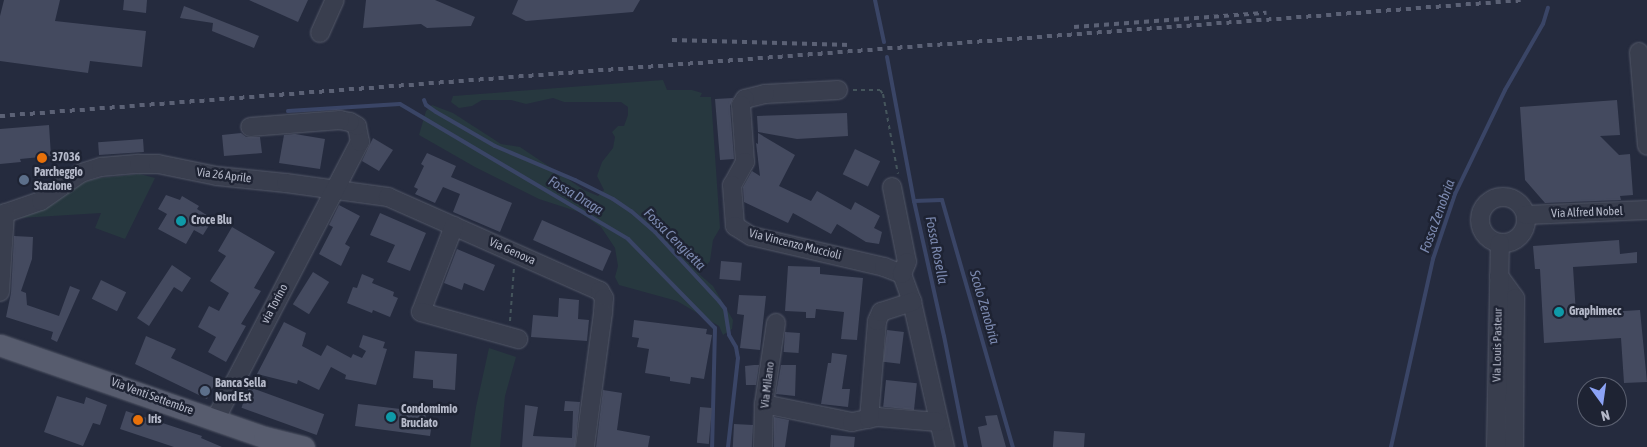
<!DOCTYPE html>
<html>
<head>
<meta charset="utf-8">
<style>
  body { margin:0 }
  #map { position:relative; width:1647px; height:447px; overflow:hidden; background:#252b3e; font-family:"Asap Condensed",sans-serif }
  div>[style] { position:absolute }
  .green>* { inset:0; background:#27383f }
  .stream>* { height:4px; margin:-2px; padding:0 2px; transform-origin:2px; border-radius:2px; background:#3a4566 }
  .building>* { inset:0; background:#444a5f; transform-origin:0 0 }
  .path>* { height:2px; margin-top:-1px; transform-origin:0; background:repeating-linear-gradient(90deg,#45555c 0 4px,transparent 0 8px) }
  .roads { filter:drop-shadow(0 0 1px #545969) drop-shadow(0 0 1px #545969) }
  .minor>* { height:18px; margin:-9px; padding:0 9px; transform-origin:9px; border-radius:9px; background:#393e4e }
  .minor>.ring { margin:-9px; padding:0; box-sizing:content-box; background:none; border:18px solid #393e4e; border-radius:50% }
  .major>* { height:21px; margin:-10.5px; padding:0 10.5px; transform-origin:10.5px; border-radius:10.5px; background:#575c6e }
  .rail>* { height:4px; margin-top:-2px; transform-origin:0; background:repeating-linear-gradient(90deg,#5b6175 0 5px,transparent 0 10px) }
  .dots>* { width:14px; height:14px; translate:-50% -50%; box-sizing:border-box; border:2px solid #1e2333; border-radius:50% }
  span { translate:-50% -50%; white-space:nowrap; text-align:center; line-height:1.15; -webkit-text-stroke:5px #1e2333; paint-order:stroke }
  .poi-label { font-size:12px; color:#b5b9c9; font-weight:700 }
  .left { translate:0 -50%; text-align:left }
  .street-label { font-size:12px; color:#b5b9c9 }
  .water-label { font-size:14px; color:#7c8ab0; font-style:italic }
  .north { position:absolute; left:1577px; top:377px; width:50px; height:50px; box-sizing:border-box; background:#1e2333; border:1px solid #5a5f6f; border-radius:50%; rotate:166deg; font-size:14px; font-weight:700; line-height:20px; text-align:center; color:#b5b9c9 }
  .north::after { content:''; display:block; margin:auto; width:18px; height:22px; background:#8ca3f6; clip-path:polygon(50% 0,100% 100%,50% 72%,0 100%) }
</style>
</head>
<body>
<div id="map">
  <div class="green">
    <i style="clip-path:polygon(663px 80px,667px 90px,692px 90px,702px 93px,700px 97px,711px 97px,720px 228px,713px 240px,710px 261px,699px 274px,713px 286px,733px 320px,732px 329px,723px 335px,719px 326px,677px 301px,619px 285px,615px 277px,618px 266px,615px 248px,601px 227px,579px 212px,539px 199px,475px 167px,419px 135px,426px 111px,432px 105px,453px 113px,501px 144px,520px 147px,584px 190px,598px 196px,604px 190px,597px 176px,602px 162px,613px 148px,615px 137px,612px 132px,618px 126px,624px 126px,628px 115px,628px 107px,621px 102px,564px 102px,553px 98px,526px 104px,511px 100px,482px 100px,472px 106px,459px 108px,451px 102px,453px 96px)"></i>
    <i style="clip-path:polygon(140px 174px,155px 178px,125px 239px,95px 228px,101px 213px,20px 218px,55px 203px,72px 188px,85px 182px,99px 178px)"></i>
    <i style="clip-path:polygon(489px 348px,516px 357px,505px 396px,500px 447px,470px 447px,476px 407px)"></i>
  </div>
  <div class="stream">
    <i style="left:875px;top:0;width:43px;rotate:77.9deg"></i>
    <i style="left:887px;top:57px;width:147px;rotate:79.4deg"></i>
    <i style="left:914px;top:201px;width:138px;rotate:77.5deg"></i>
    <i style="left:944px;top:336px;width:113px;rotate:78.8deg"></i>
    <i style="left:424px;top:100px;width:5px;rotate:68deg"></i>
    <i style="left:426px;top:105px;width:12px;rotate:35deg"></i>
    <i style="left:436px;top:112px;width:68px;rotate:30deg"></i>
    <i style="left:495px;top:146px;width:87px;rotate:23deg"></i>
    <i style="left:575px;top:180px;width:42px;rotate:26.6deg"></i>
    <i style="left:613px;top:199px;width:22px;rotate:34deg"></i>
    <i style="left:631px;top:211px;width:32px;rotate:41deg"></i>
    <i style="left:655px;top:232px;width:94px;rotate:47.2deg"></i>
    <i style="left:719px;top:301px;width:10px;rotate:53deg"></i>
    <i style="left:725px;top:309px;width:26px;rotate:81deg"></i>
    <i style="left:729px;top:335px;width:14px;rotate:60deg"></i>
    <i style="left:736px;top:347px;width:11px;rotate:80deg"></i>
    <i style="left:738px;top:358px;width:90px;rotate:96.4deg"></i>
    <i style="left:288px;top:111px;width:112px;rotate:-3.6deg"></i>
    <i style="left:400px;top:104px;width:265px;rotate:30.6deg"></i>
    <i style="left:628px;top:239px;width:124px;rotate:45.7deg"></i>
    <i style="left:715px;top:328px;width:119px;rotate:91.4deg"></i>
    <i style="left:914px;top:201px;width:28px;rotate:-2deg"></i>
    <i style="left:942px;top:200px;width:257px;rotate:74deg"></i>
    <i style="left:1391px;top:447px;width:193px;rotate:-77.4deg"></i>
    <i style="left:1433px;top:259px;width:69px;rotate:-71.3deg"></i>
    <i style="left:1455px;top:194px;width:115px;rotate:-64.3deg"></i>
    <i style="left:1505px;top:90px;width:76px;rotate:-60.1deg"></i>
    <i style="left:1543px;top:24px;width:17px;rotate:-73deg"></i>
  </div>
  <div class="building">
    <i style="clip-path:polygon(4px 0,60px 0,55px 21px,146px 31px,142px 67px,90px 61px,88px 73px,0 61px,0 16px)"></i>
    <i style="clip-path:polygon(124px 0,147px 0,146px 13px,123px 10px)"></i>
    <i style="clip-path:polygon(249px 0,308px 0,298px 22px)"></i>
    <i style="clip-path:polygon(366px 0,435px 0,475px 17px,471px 26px,427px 28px,421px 24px,363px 28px)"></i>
    <i style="clip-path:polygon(518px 0,640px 0,633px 12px,526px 21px,512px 14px)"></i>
    <i style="clip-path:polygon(184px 6px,259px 36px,254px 48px,212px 31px,213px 23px,180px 18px)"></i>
    <i style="clip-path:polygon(733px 98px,730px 106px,734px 159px,720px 160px,715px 99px)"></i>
    <i style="clip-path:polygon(1617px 100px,1620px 135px,1600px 136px,1619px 155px,1630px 154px,1633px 195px,1620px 196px,1621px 200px,1545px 203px,1525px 180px,1520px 107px)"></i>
    <i style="clip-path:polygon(847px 113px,848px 136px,797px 139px,758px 132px,757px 116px)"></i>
    <i style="clip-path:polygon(49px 125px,51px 156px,20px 159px,21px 162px,0 164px,0 129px)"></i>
    <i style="clip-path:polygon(241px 133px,246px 137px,260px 137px,262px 153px,224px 156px,222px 135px)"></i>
    <i style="clip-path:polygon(758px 133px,795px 155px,779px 186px,811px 201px,817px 191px,851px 210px,855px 202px,880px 216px,874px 228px,882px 232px,879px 244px,866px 242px,837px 224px,831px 234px,793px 213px,788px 223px,744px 202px,743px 187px,752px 171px,760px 176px,756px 143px,758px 144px)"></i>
    <i style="clip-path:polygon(295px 134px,325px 139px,320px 169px,279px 163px,284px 135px)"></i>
    <i style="clip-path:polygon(373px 138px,393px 150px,379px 171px,362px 161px)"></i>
    <i style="left:143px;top:139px;width:13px;height:45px;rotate:86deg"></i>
    <i style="left:855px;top:149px;width:28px;height:28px;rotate:26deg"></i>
    <i style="clip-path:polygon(427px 153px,456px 166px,451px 177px,512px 203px,500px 232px,453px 212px,460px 194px,443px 187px,435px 203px,415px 194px,418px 189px,414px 187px,424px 166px,421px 164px)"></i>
    <i style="clip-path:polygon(166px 195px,180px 200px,182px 196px,199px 206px,197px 209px,213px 219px,203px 235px,194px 230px,186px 244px,158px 229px,167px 214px,158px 209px)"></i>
    <i style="clip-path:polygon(339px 205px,360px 216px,345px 244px,350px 247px,341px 266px,319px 254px,333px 227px,329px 225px)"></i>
    <i style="clip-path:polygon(380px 213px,426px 233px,410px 271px,387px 262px,395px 245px,370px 235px)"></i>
    <i style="left:542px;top:220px;width:76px;height:22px;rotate:24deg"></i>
    <i style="clip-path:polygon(232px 227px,275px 252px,254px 288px,261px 291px,241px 324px,246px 326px,226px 362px,208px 352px,216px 337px,198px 327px,209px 306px,219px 311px,229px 293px,210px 281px,226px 256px,218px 251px)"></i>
    <i style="clip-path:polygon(14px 236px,33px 237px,32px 259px,21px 291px,26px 293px,27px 305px,59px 316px,70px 286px,80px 290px,57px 342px,51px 339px,53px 332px,6px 317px,11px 293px)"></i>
    <i style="clip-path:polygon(1619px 240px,1620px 254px,1637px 252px,1637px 263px,1573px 267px,1576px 314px,1640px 310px,1647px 382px,1624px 383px,1621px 338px,1544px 343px,1540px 269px,1535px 269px,1533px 246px)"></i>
    <i style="clip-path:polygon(457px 249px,495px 265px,484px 291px,464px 283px,462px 290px,444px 283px)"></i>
    <i style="left:721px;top:261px;width:21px;height:18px;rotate:5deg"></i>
    <i style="clip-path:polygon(172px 265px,191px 278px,182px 292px,174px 287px,149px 326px,137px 318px)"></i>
    <i style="clip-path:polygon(788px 266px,820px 267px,820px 274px,863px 278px,857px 340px,841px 339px,844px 312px,816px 309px,815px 318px,806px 318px,806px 312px,785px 311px)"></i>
    <i style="left:313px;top:272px;width:19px;height:38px;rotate:32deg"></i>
    <i style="clip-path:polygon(362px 274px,374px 279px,372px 283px,394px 292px,393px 296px,398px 298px,390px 317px,373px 310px,372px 313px,347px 303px,353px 287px,357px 288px)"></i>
    <i style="left:101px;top:280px;width:28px;height:21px;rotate:26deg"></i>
    <i style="clip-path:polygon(739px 295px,766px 296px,760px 350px,740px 348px,744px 315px,737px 314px)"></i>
    <i style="clip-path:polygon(559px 298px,579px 300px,578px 319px,589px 320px,587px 341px,531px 337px,533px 315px,558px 317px)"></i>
    <i style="clip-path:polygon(634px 320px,707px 329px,706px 334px,712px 335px,704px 379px,691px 377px,690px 384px,670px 381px,670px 377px,645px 373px,649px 349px,637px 347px,639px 338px,632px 337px)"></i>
    <i style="clip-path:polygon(284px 322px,306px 333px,302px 346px,321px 356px,327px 345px,351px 358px,353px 354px,362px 358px,366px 351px,359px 347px,363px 335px,385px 342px,383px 348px,387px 349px,376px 385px,345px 379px,346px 375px,331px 367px,319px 390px,298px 380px,297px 384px,257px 374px)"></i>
    <i style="left:887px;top:330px;width:17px;height:32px;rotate:7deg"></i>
    <i style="left:785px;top:332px;width:15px;height:20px;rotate:4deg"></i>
    <i style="clip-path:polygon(146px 336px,176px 349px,171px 358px,217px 379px,207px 399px,135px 364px)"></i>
    <i style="clip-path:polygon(415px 351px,457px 354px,455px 390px,433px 388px,433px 380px,413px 378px)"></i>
    <i style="clip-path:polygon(832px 353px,847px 355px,842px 389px,850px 389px,848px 407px,821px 404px,828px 363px,831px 363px)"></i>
    <i style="clip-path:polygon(754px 365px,759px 365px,756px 385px,746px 385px,745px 366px)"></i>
    <i style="clip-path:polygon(781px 365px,796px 365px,795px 396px,776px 394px)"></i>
    <i style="left:886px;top:380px;width:31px;height:27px;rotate:6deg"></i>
    <i style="left:249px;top:387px;width:80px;height:22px;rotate:20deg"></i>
    <i style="clip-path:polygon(603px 390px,622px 393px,617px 430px,650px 436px,648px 447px,596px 447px)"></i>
    <i style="clip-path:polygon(57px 396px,84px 404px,86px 397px,107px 405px,100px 425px,93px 423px,83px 446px,44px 432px)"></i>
    <i style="clip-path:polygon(565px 401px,580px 402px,575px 447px,522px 447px,525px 405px,538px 407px,533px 436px,572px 438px,573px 411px,564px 411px)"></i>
    <i style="clip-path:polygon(358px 404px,426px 412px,425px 422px,432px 423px,430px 436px,355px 426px)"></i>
    <i style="left:700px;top:407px;width:12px;height:36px;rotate:5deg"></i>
    <i style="clip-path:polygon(126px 411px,202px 436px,201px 438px,222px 447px,174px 447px,120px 429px)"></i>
    <i style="clip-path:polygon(997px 415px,1006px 447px,982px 447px,978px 427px,987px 425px,985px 416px)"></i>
    <i style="clip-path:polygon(774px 417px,789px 420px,785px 447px,774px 447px)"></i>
    <i style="left:734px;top:424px;width:19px;height:23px;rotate:3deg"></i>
    <i style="left:1054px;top:431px;width:31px;height:16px;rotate:4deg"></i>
    <i style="clip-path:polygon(831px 435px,855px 437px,854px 447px,830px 447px)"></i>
  </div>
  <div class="path">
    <i style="left:853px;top:90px;width:27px"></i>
    <i style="left:880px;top:90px;width:5px;rotate:53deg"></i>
    <i style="left:883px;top:94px;width:81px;rotate:79.4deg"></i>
    <i style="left:510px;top:321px;width:53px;rotate:-85.7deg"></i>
  </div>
  <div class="roads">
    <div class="minor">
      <i style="left:320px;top:33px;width:36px;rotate:-66deg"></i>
      <i style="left:1639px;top:52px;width:94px;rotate:85.1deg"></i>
      <i style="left:838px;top:90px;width:73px;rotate:176.9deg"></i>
      <i style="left:765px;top:94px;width:21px;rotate:166deg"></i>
      <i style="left:745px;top:99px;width:7px;rotate:124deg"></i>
      <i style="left:741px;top:105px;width:57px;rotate:86deg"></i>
      <i style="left:745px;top:162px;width:26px;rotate:119deg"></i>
      <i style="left:732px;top:185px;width:41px;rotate:85.8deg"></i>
      <i style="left:735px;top:226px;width:19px;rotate:32deg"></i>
      <i style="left:751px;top:236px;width:137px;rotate:13.1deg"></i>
      <i style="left:884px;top:267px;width:19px;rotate:21deg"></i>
      <i style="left:902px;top:274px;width:30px;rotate:70deg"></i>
      <i style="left:912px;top:302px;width:149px;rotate:77.2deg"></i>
      <i style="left:892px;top:187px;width:76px;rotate:78.7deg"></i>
      <i style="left:907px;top:262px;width:13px;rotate:113deg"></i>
      <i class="ring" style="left:1480px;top:197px;width:28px;height:28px"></i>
      <i style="left:0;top:215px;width:43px;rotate:-18.9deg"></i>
      <i style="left:41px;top:201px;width:49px;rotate:-35deg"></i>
      <i style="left:81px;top:173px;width:21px;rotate:-17deg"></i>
      <i style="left:101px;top:167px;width:38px;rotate:-5deg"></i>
      <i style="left:139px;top:164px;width:19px"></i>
      <i style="left:158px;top:164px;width:60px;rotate:11.5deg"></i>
      <i style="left:217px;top:176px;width:69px;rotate:5.8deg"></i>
      <i style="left:286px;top:183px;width:103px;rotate:7.8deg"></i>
      <i style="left:388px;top:197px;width:232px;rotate:23.9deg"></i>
      <i style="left:600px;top:291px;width:8px;rotate:60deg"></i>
      <i style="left:604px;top:298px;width:15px;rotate:94deg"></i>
      <i style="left:603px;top:313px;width:135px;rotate:97.7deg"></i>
      <i style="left:1526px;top:215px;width:121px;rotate:-2.4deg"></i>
      <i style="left:454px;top:226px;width:92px;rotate:111deg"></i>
      <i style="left:421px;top:312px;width:101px;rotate:15.6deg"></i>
      <i style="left:1499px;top:276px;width:27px;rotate:54deg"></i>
      <i style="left:1515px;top:298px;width:149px;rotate:90.4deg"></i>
      <i style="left:0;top:292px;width:79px;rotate:-86.4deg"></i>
      <i style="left:764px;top:404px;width:90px;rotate:11.6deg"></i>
      <i style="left:852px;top:422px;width:26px;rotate:-11deg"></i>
      <i style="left:878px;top:417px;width:60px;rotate:4.8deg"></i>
      <i style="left:869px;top:419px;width:98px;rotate:-85.3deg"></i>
      <i style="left:877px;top:321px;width:10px;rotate:-66deg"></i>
      <i style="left:881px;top:312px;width:33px;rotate:-18deg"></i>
      <i style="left:215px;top:420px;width:314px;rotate:-62.5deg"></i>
      <i style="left:360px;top:142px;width:16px;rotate:-101deg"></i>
      <i style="left:357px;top:126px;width:8px;rotate:-150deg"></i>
      <i style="left:350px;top:122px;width:10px;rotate:-169deg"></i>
      <i style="left:340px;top:120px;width:90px;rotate:175.6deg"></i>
      <i style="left:763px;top:447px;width:43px;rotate:-88.7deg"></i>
      <i style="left:764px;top:404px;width:82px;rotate:-81.6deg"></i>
      <i style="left:1496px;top:447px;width:204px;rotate:-88.9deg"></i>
    </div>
    <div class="major">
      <i style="left:0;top:345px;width:280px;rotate:19.2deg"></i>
      <i style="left:264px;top:437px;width:41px;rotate:14deg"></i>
    </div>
  </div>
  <div class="rail">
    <i style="left:1074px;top:27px;width:193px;rotate:-4.2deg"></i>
    <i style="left:672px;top:40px;width:178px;rotate:1.6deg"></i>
    <i style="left:0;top:116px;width:1530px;rotate:-4.35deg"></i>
  </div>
  <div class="dots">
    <i style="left:42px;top:158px;background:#e8710a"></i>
    <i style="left:24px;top:180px;background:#5c6f8a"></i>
    <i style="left:181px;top:221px;background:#0f9aa8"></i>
    <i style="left:1559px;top:312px;background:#0f9aa8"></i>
    <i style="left:205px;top:391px;background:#5c6f8a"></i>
    <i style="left:391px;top:417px;background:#0f9aa8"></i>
    <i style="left:138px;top:420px;background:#e8710a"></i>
  </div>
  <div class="poi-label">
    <span class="left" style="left:52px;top:158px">37036</span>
    <span class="left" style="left:34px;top:180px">Parcheggio<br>Stazione</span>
    <span class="left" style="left:191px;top:221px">Croce Blu</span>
    <span class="left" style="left:1569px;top:312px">Graphimecc</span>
    <span class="left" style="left:215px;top:391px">Banca Sella<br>Nord Est</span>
    <span class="left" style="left:401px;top:417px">Condomimio<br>Bruciato</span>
    <span class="left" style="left:148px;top:420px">Iris</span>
  </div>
  <div class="street-label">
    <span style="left:224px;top:176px;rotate:7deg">Via 26 Aprile</span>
    <span style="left:1587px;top:213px;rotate:-2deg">Via Alfred Nobel</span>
    <span style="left:795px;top:245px;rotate:14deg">Via Vincenzo Muccioli</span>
    <span style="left:512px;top:252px;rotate:24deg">Via Genova</span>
    <span style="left:275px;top:304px;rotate:-62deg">via Torino</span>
    <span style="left:1498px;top:345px;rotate:-89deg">Via Louis Pasteur</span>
    <span style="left:768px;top:385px;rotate:-83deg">Via Milano</span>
    <span style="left:152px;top:397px;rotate:20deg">Via Venti Settembre</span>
  </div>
  <div class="water-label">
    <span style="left:576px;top:195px;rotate:31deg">Fossa Draga</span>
    <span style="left:1437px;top:216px;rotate:-70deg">Fossa Zenobria</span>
    <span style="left:675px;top:239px;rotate:45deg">Fossa Cengietta</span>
    <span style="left:937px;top:250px;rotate:79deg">Fossa Rosella</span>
    <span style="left:985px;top:307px;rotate:74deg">Scolo Zenobria</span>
  </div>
  <div class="north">N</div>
</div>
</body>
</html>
